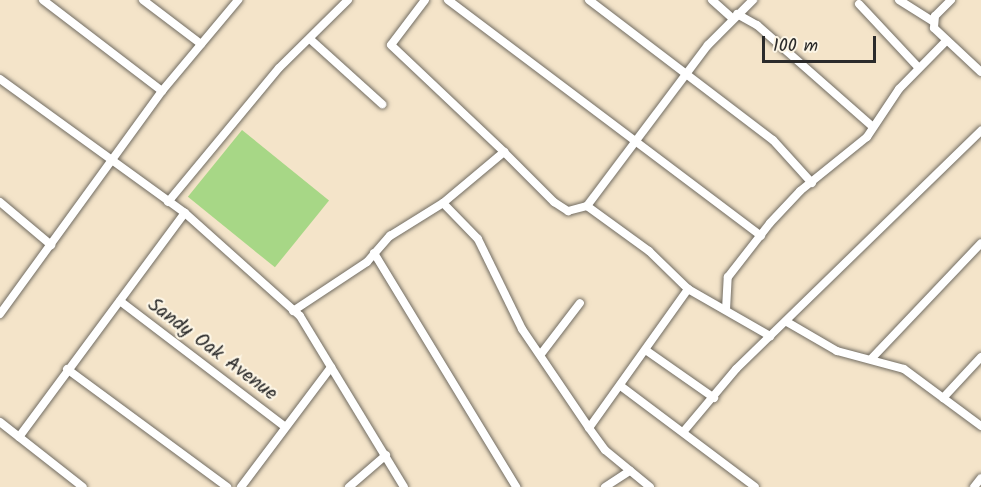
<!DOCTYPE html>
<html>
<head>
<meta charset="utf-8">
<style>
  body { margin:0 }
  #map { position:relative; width:981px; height:487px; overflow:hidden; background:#f4e4c9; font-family:Kalam,sans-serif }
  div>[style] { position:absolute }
  .green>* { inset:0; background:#a7d786; transform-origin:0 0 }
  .roads { filter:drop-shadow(0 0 2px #716c62) drop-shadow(0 0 2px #716c62) }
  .minor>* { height:8px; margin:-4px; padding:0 4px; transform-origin:4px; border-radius:4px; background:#fff }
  span { translate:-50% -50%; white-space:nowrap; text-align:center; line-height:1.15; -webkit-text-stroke:4.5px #fcf5e5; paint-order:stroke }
  .street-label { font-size:20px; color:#2b2b2b }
  .scale { position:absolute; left:762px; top:36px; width:114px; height:27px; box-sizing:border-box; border:3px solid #2b2b2b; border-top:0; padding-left:8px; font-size:18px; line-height:21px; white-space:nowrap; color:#2b2b2b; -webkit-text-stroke:4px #fcf5e5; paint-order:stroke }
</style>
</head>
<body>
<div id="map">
  <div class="green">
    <i style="left:242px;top:130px;width:112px;height:86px;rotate:39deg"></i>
  </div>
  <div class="roads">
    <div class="minor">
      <i style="left:43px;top:0;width:150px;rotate:37.4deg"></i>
      <i style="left:143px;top:0;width:73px;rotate:37.2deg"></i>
      <i style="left:425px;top:0;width:56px;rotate:127.1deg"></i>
      <i style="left:391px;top:45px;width:156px;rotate:43.4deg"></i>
      <i style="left:448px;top:0;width:392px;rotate:37deg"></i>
      <i style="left:589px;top:0;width:231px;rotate:37.3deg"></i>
      <i style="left:773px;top:140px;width:58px;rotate:47.8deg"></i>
      <i style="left:712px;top:0;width:27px;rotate:42deg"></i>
      <i style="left:899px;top:0;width:41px;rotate:32.2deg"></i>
      <i style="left:951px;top:0;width:23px;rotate:135deg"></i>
      <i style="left:935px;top:16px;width:12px;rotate:95deg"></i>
      <i style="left:934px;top:28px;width:64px;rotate:43.1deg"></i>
      <i style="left:859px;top:4px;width:86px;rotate:46.9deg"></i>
      <i style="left:737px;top:14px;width:23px;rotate:29deg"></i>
      <i style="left:757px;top:25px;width:154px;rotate:41.3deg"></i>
      <i style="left:311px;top:40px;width:96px;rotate:42deg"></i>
      <i style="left:0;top:79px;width:228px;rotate:35.9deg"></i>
      <i style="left:185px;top:213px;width:154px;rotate:41.8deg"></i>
      <i style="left:300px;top:316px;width:200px;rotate:58.7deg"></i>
      <i style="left:0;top:202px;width:67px;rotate:40.1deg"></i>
      <i style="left:168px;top:202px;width:174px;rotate:-50.4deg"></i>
      <i style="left:279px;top:68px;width:97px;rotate:-44.6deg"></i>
      <i style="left:443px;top:203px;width:50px;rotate:45.8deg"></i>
      <i style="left:478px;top:239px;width:100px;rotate:63.9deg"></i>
      <i style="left:522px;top:329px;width:120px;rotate:55.9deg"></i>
      <i style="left:589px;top:428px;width:27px;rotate:54deg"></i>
      <i style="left:605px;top:450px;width:58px;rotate:39.4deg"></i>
      <i style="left:587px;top:206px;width:77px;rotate:36deg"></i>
      <i style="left:649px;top:251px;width:54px;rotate:44.3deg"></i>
      <i style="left:688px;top:289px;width:95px;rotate:29.8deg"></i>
      <i style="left:374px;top:253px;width:274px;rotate:58.7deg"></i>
      <i style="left:120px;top:301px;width:205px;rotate:37.3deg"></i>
      <i style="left:726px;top:310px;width:33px;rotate:-87deg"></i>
      <i style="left:728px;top:277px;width:68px;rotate:-52.1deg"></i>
      <i style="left:770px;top:223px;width:44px;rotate:-46.8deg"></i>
      <i style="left:800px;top:191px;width:86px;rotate:-38.9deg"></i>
      <i style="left:867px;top:137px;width:58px;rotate:-56.3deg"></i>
      <i style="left:899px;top:89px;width:66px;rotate:-45.6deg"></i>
      <i style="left:293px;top:311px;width:89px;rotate:-33.5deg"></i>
      <i style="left:367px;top:262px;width:35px;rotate:-49deg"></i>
      <i style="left:390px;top:236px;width:62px;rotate:-31.9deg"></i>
      <i style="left:443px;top:203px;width:80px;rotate:-39.9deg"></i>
      <i style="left:504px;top:152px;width:71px;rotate:45deg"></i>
      <i style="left:554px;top:202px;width:17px;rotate:33deg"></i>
      <i style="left:568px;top:211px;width:20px;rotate:-15deg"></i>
      <i style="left:587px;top:206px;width:201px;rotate:-53.1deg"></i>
      <i style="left:708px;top:45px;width:64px;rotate:-45deg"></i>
      <i style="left:0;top:314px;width:276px;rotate:-54deg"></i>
      <i style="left:162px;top:91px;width:119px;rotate:-50.1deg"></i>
      <i style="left:787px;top:322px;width:58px;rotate:30.1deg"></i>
      <i style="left:837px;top:351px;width:69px;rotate:15deg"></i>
      <i style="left:904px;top:369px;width:96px;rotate:36.5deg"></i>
      <i style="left:647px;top:351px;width:82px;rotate:35deg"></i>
      <i style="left:541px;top:354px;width:64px;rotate:-52.6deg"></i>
      <i style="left:872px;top:358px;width:158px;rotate:-46.5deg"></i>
      <i style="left:67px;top:369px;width:199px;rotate:36.4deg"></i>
      <i style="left:622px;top:387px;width:166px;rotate:36.9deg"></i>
      <i style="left:943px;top:398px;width:56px;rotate:-47.2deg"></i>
      <i style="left:0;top:422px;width:105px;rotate:38.1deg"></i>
      <i style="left:589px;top:428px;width:171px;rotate:-54.5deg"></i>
      <i style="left:684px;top:431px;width:81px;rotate:-50deg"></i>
      <i style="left:736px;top:369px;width:342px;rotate:-44.2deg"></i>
      <i style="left:19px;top:437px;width:279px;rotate:-53.5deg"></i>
      <i style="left:241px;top:487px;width:150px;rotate:-53.1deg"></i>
      <i style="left:349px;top:487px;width:49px;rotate:-40.9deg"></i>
      <i style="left:605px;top:487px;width:30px;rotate:-33deg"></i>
      <i style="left:974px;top:487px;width:11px;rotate:-52deg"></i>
    </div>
  </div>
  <div class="street-label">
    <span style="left:212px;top:350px;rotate:37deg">Sandy Oak Avenue</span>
  </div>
  <div class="scale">100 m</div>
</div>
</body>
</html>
